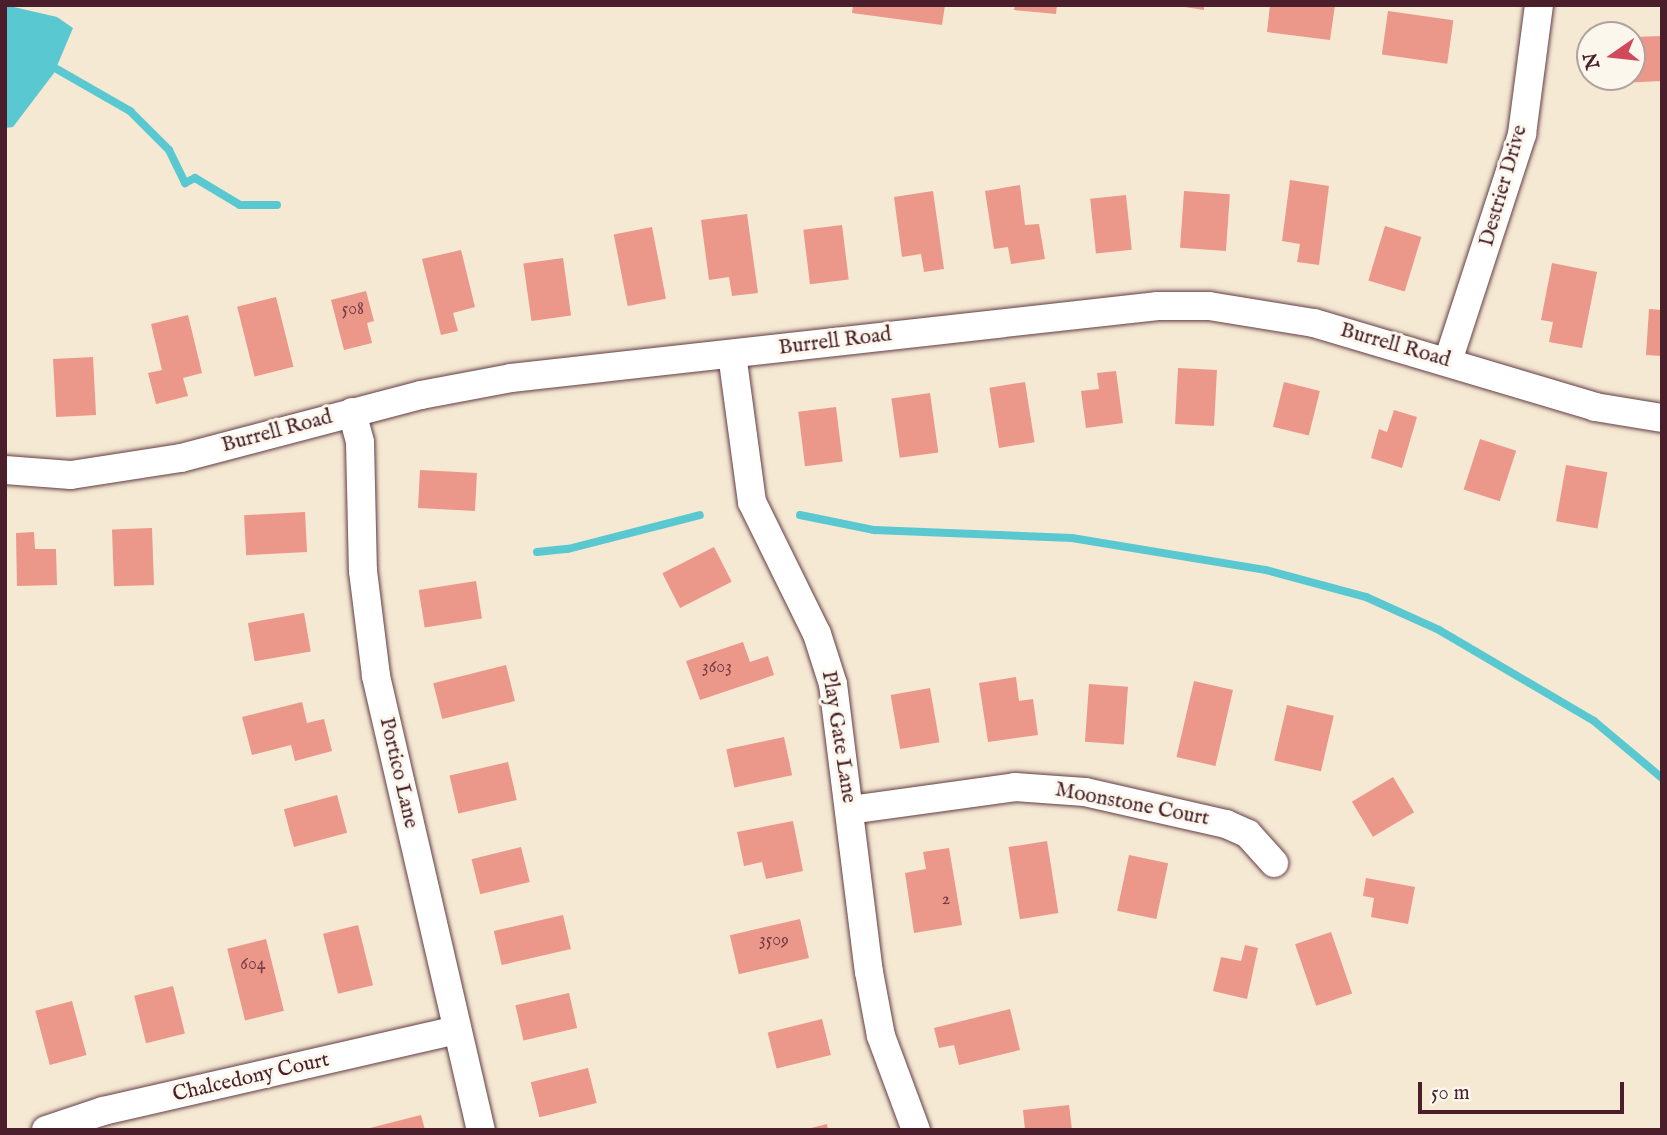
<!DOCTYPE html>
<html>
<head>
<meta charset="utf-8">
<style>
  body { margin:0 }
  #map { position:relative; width:1667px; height:1135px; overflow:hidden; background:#f5e9d3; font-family:"IM FELL English",serif }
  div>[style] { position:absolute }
  .water>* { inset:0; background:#5ac8d0 }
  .stream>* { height:8px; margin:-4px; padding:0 4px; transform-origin:4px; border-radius:4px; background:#5ac8d0 }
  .building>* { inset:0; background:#eb978a; transform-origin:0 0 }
  .roads { filter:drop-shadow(0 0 2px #643d44) drop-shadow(0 0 2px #643d44) }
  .street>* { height:28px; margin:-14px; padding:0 14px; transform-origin:14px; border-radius:14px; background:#fff }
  span { translate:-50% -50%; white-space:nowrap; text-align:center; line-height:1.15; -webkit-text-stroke:6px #fbf7ec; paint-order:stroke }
  .number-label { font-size:18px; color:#723d43 }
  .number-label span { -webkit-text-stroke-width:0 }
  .street-label { font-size:21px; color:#4a1f2b }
  .frame { position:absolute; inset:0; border:7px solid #4a1f2b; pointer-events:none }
  .north { position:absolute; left:1576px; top:21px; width:70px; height:70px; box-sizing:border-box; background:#fbf7ec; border:2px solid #b4a19f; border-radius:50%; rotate:256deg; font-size:19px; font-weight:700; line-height:28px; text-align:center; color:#4a1f2b }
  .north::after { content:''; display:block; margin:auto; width:24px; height:32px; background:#d1495b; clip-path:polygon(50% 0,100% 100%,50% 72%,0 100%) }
  .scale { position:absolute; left:1418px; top:1082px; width:206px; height:32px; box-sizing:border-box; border:4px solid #4a1f2b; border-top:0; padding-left:9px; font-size:21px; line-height:24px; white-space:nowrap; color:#4a1f2b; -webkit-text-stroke:5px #fbf7ec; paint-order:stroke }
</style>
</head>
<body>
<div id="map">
  <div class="water">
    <i style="clip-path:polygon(5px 5px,57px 17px,73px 28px,54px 73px,13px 127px,5px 128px)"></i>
  </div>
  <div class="stream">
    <i style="left:48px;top:64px;width:95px;rotate:29.8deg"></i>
    <i style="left:130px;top:111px;width:55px;rotate:45deg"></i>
    <i style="left:169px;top:150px;width:37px;rotate:64deg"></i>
    <i style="left:185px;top:183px;width:11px;rotate:-27deg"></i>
    <i style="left:195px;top:178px;width:52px;rotate:31deg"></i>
    <i style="left:240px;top:205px;width:37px"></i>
    <i style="left:800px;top:515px;width:76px;rotate:11.5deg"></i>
    <i style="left:874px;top:530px;width:198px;rotate:2.3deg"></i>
    <i style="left:1072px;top:538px;width:197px;rotate:9.4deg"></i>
    <i style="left:1266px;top:570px;width:104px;rotate:15.1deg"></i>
    <i style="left:1366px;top:597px;width:80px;rotate:24.3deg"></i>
    <i style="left:1439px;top:630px;width:180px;rotate:30.4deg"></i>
    <i style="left:1594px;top:721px;width:89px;rotate:40deg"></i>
    <i style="left:537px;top:552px;width:31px;rotate:-6deg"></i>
    <i style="left:568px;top:549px;width:136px;rotate:-14.4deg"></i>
  </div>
  <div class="building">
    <i style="clip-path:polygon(853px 5px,945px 5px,942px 25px,852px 13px)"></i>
    <i style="clip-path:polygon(1015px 5px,1057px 5px,1056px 14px,1014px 10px)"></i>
    <i style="clip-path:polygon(1172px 5px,1204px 5px,1204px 10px)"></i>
    <i style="clip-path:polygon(1270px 5px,1335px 5px,1330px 40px,1267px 32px)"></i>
    <i style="left:1388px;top:11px;width:66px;height:44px;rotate:8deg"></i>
    <i style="clip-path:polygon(1662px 36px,1662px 81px,1620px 83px,1620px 77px,1632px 77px,1632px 37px)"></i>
    <i style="clip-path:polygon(1290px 180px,1329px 186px,1319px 265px,1297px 262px,1300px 244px,1282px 241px)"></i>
    <i style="clip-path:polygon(1020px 185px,1025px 225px,1039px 224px,1045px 259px,1011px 264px,1008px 247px,994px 249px,985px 191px)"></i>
    <i style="clip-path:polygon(933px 191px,944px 269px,924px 272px,921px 254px,902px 257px,894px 197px)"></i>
    <i style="left:1184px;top:191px;width:46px;height:57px;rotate:4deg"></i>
    <i style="left:1126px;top:195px;width:55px;height:36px;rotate:84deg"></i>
    <i style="clip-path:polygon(747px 214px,758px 293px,732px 296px,729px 277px,709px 280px,701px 220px)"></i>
    <i style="left:842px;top:225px;width:55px;height:39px;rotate:83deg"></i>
    <i style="left:1385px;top:226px;width:38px;height:57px;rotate:17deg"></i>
    <i style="left:652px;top:227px;width:73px;height:39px;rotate:79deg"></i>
    <i style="clip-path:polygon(461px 250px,475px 307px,453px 313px,458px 331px,441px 335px,422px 259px)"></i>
    <i style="left:563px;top:258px;width:58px;height:40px;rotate:82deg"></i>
    <i style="clip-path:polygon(1552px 263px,1597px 272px,1582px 348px,1549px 342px,1553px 322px,1541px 320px)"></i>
    <i style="clip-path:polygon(366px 291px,374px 321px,367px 323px,372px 343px,344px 350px,331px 300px)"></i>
    <i style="left:276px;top:297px;width:72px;height:40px;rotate:76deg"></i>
    <i style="clip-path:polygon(1649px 309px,1662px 310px,1662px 356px,1646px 355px)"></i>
    <i style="clip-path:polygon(188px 315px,202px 373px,183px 378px,188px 396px,156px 404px,148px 373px,162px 370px,151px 324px)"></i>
    <i style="left:93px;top:357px;width:58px;height:40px;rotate:87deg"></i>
    <i style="left:1178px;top:368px;width:39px;height:56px;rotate:3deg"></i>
    <i style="clip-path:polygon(1116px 371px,1123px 423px,1086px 428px,1081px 391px,1099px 389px,1097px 373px)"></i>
    <i style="left:1025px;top:382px;width:61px;height:36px;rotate:81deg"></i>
    <i style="left:1284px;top:382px;width:37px;height:46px;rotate:14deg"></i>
    <i style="left:930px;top:393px;width:60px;height:39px;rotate:82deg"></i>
    <i style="left:836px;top:407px;width:55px;height:38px;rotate:83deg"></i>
    <i style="clip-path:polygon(1394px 410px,1417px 417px,1402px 468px,1371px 458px,1379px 429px,1387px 432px)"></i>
    <i style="left:1480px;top:439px;width:38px;height:53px;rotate:18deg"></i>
    <i style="left:1566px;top:465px;width:42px;height:57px;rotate:10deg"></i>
    <i style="left:420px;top:470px;width:57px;height:38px;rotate:3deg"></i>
    <i style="left:305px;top:512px;width:40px;height:61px;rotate:87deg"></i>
    <i style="left:152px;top:528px;width:57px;height:40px;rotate:88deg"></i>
    <i style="clip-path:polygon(34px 532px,35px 549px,56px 549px,57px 585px,17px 586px,16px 533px)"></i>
    <i style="left:714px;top:547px;width:39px;height:58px;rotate:63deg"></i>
    <i style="left:476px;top:581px;width:38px;height:58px;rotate:81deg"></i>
    <i style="left:304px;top:613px;width:39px;height:57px;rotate:80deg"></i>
    <i style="clip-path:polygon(743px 642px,750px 662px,768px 656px,774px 675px,700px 700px,686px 661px)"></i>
    <i style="left:506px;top:665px;width:37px;height:75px;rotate:76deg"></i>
    <i style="clip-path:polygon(1016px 677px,1019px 701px,1033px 699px,1038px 735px,988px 742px,979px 683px)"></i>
    <i style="left:1194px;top:681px;width:40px;height:78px;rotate:13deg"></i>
    <i style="left:1089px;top:684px;width:39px;height:58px;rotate:4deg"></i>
    <i style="left:930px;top:688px;width:55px;height:40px;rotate:80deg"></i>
    <i style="clip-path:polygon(302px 702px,307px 723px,324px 719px,332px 751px,295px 761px,291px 745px,252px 755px,242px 717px)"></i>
    <i style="left:1287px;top:705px;width:48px;height:57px;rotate:13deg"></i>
    <i style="left:784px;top:737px;width:39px;height:59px;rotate:78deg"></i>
    <i style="left:508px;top:762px;width:39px;height:60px;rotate:77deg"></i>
    <i style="left:1393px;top:777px;width:41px;height:48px;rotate:59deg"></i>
    <i style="left:337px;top:795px;width:39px;height:55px;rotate:75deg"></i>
    <i style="clip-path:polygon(793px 821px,803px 871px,766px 879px,762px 862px,744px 866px,737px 832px)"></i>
    <i style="left:1047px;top:841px;width:73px;height:39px;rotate:81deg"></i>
    <i style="left:521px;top:847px;width:36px;height:51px;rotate:76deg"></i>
    <i style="clip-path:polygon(949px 848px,962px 925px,914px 933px,905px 873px,926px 869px,923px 852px)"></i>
    <i style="left:1129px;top:855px;width:40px;height:57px;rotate:12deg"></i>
    <i style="clip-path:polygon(1366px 878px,1415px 887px,1408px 924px,1371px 917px,1374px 898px,1363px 896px)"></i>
    <i style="left:563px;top:915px;width:35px;height:71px;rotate:77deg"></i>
    <i style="left:800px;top:919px;width:40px;height:72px;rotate:77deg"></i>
    <i style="left:358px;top:925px;width:62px;height:36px;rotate:76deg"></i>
    <i style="left:1331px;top:932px;width:65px;height:38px;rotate:71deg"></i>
    <i style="left:266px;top:939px;width:74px;height:40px;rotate:76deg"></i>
    <i style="clip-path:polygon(1245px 945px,1258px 948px,1247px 999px,1213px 991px,1221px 957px,1241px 961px)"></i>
    <i style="left:173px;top:986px;width:49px;height:40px;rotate:76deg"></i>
    <i style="left:569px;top:993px;width:36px;height:55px;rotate:77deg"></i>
    <i style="left:72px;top:1001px;width:56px;height:38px;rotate:75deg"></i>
    <i style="clip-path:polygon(1010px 1009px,1020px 1050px,959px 1065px,954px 1045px,939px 1048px,934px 1028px)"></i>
    <i style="left:822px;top:1019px;width:37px;height:56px;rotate:76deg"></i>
    <i style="left:588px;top:1068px;width:36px;height:59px;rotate:76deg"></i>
    <i style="clip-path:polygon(1069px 1105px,1072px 1130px,1025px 1130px,1023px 1110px)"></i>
    <i style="clip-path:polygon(421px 1115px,425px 1130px,366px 1130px,366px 1129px)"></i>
    <i style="clip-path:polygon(827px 1124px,828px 1130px,807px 1130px,807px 1129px)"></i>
  </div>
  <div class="roads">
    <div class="street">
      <i style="left:732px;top:354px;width:149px;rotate:82.3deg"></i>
      <i style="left:752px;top:502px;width:147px;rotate:63.8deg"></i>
      <i style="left:817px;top:634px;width:52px;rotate:72.3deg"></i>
      <i style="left:833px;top:684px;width:290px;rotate:82.9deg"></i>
      <i style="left:869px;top:972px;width:65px;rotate:79.4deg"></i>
      <i style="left:881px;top:1036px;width:100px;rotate:69.6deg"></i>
      <i style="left:1448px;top:361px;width:239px;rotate:-71.9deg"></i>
      <i style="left:1522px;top:134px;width:130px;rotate:-82.5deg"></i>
      <i style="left:352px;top:412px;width:31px;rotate:75deg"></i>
      <i style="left:360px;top:442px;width:129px;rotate:88.7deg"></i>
      <i style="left:363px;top:571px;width:106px;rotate:82.9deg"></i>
      <i style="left:376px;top:676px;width:466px;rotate:77deg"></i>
      <i style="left:5px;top:470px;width:66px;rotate:4.3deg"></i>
      <i style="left:71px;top:475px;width:111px;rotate:-8.8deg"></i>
      <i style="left:181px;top:458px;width:248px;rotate:-14.7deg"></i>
      <i style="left:421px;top:395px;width:92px;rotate:-10.7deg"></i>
      <i style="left:511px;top:378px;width:651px;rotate:-6.35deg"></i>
      <i style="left:1158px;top:306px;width:51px"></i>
      <i style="left:1209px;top:306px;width:106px;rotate:9.2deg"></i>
      <i style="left:1314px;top:323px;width:293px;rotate:16.6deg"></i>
      <i style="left:1595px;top:407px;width:68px;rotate:9.3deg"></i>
      <i style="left:850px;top:810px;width:167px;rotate:-7.9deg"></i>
      <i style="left:1015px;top:787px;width:70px;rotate:4.1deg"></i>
      <i style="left:1085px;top:792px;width:145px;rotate:12.8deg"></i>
      <i style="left:1226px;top:824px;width:24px;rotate:24deg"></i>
      <i style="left:1248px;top:834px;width:39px;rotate:48deg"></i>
      <i style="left:46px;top:1130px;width:60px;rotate:-18.4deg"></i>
      <i style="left:103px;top:1111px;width:363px;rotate:-12.9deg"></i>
    </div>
  </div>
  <div class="number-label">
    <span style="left:353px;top:310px">508</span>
    <span style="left:717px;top:668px">3603</span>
    <span style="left:946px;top:900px">2</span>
    <span style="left:774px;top:941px">3509</span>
    <span style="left:253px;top:965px">604</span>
  </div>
  <div class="street-label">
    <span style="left:1504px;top:186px;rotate:-74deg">Destrier Drive</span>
    <span style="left:835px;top:342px;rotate:-7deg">Burrell Road</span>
    <span style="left:1395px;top:346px;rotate:16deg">Burrell Road</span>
    <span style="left:277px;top:432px;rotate:-15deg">Burrell Road</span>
    <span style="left:838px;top:737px;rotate:81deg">Play Gate Lane</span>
    <span style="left:398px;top:773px;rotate:77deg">Portico Lane</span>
    <span style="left:1132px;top:805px;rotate:11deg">Moonstone Court</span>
    <span style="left:251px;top:1078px;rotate:-13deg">Chalcedony Court</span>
  </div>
  <div class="frame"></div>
  <div class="north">N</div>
  <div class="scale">50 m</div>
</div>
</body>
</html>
